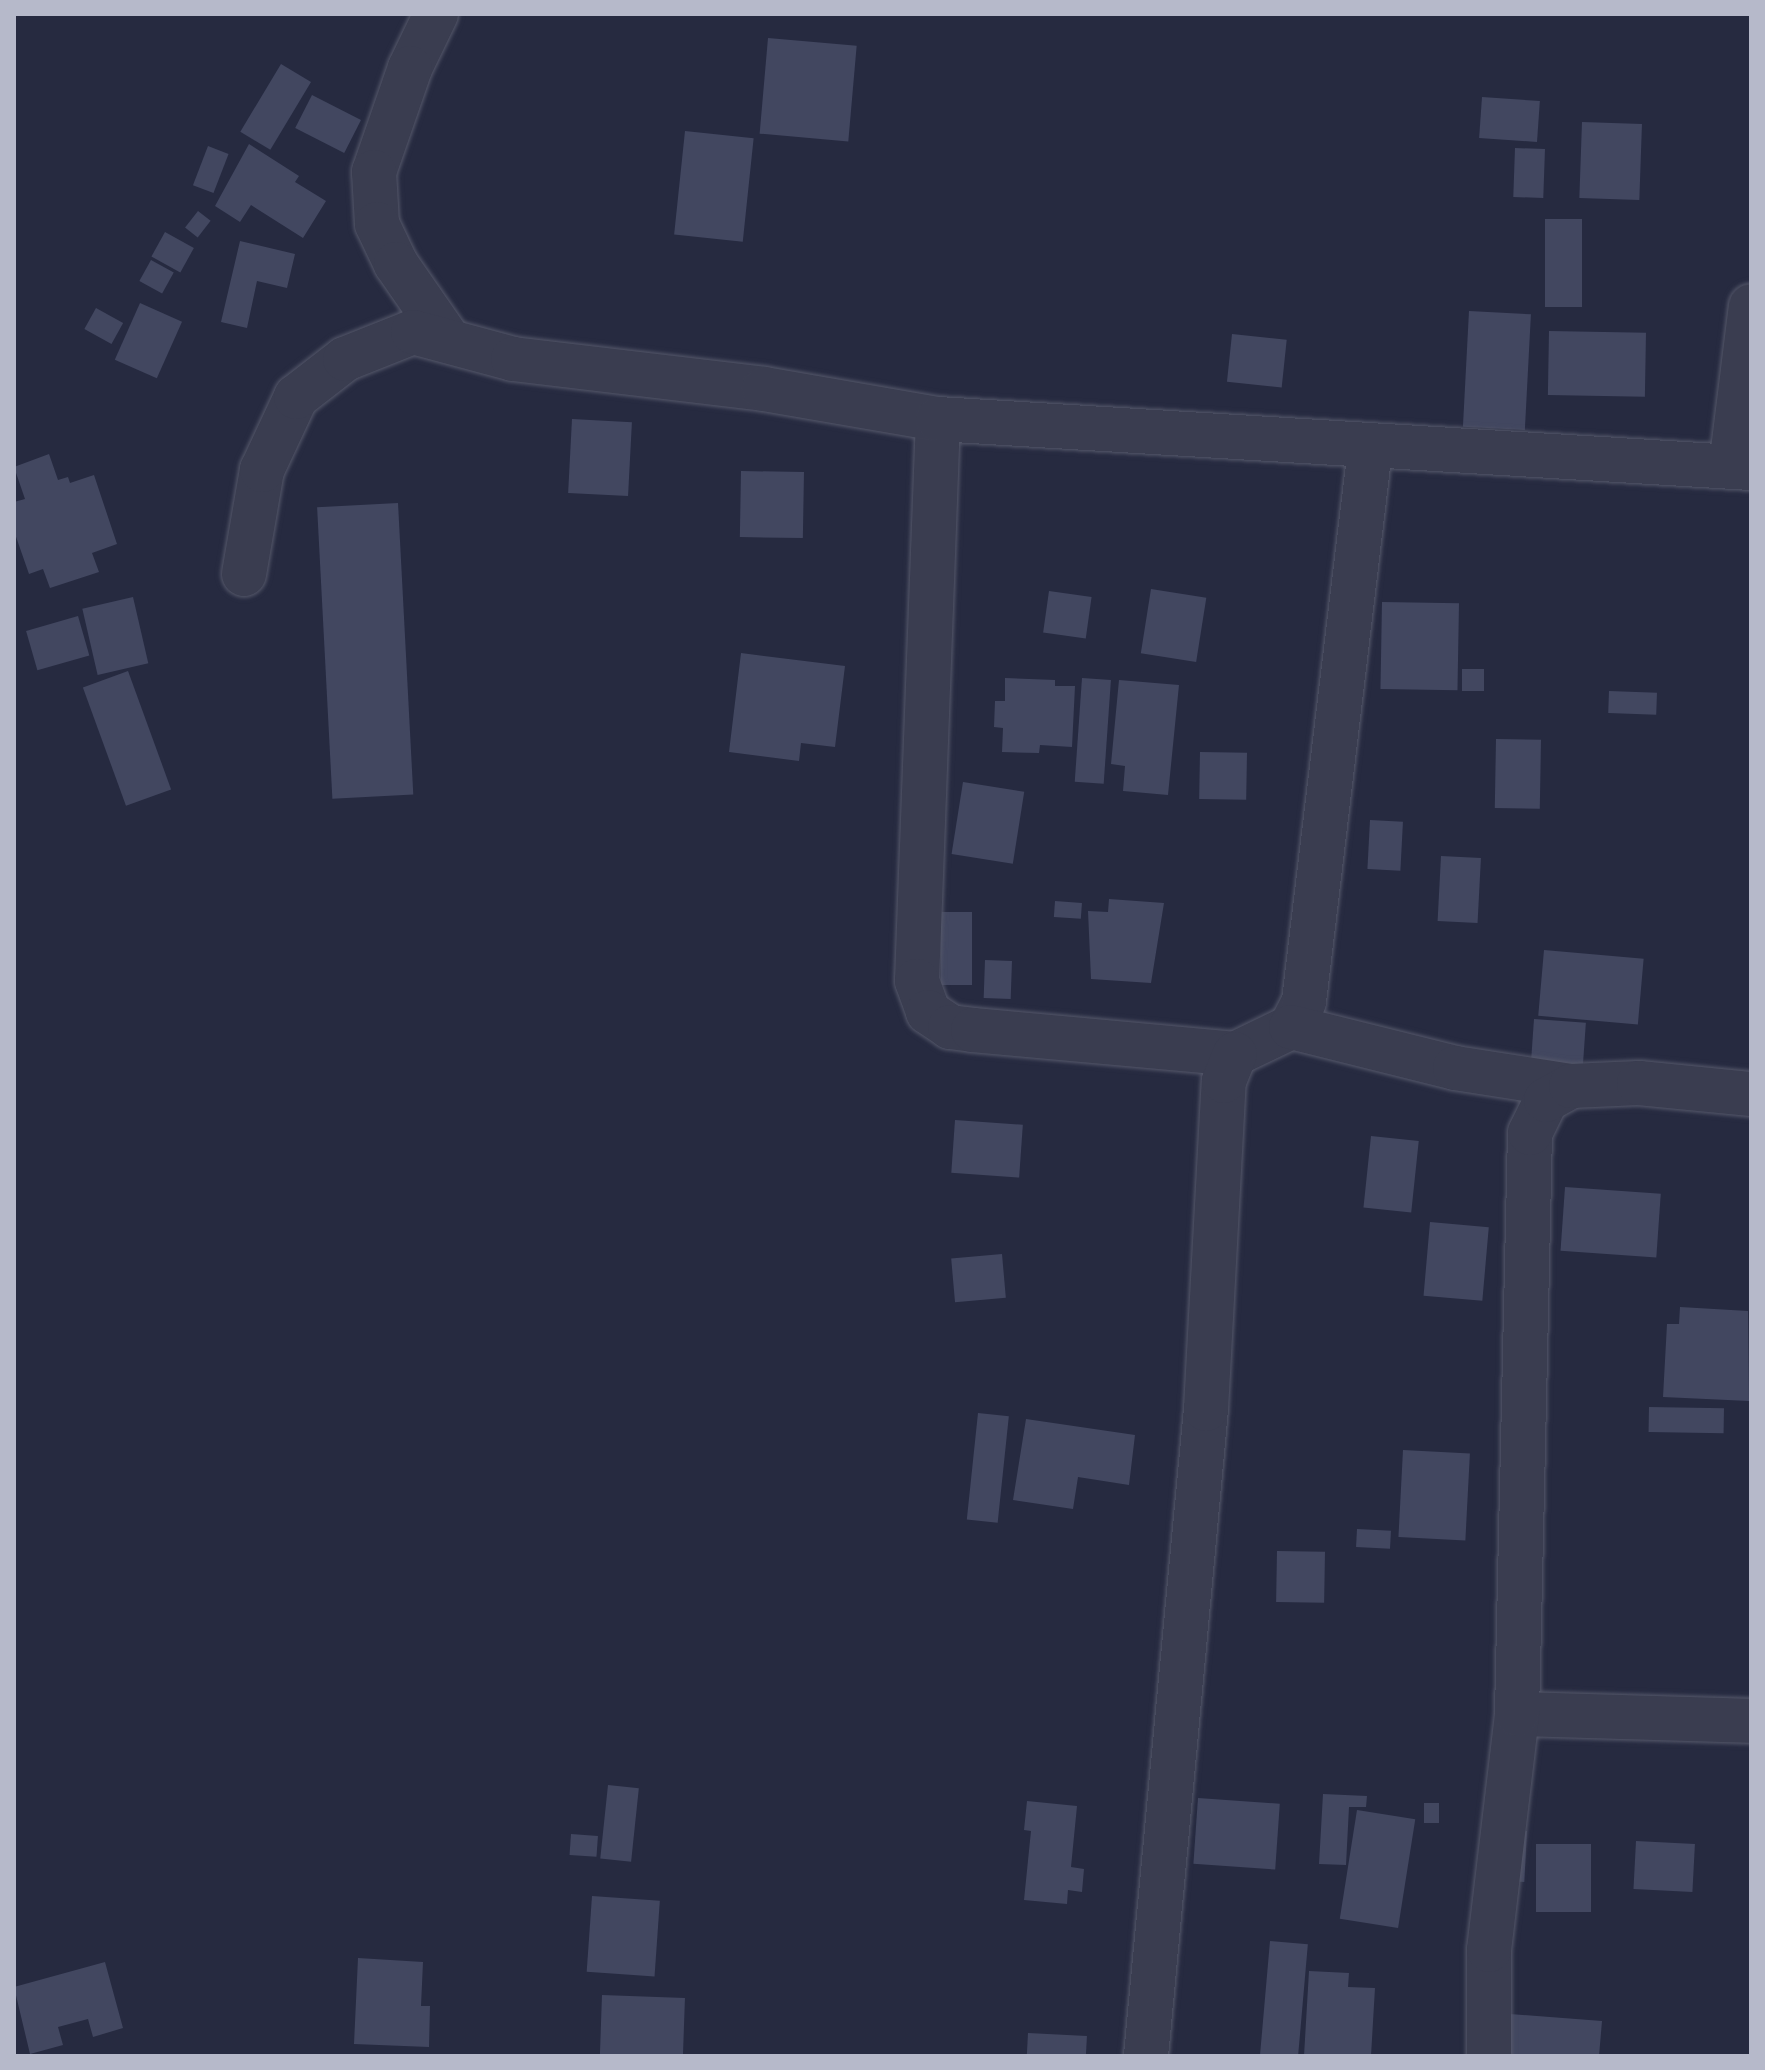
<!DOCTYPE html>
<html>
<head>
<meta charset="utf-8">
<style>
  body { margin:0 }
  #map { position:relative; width:1765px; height:2070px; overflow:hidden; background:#262a40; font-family:"Golos Text",sans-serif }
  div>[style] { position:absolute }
  .building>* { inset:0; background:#424760; transform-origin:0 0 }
  .roads { filter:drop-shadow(0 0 2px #55586a) drop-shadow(0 0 2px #55586a) }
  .minor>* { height:44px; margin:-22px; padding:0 22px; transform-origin:22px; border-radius:22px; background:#3a3d50 }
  span { translate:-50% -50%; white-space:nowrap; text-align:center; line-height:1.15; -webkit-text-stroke:6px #1f2235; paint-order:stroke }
  .frame { position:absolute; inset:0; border:16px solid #b6b9ca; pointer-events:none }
</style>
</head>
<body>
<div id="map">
  <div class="building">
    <i style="left:768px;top:38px;width:89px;height:96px;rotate:5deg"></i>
    <i style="left:281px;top:64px;width:35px;height:79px;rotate:31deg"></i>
    <i style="left:312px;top:95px;width:55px;height:37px;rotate:27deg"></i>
    <i style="left:1482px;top:97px;width:58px;height:41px;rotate:4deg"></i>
    <i style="left:1582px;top:122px;width:60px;height:76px;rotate:2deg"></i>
    <i style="left:685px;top:131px;width:69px;height:104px;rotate:6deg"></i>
    <i style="clip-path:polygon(249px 144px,299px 176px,295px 182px,326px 201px,303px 238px,251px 205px,240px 222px,215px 206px)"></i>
    <i style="left:208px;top:146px;width:22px;height:42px;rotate:21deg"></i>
    <i style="left:1515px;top:148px;width:30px;height:49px;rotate:2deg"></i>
    <i style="left:198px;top:211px;width:16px;height:21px;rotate:38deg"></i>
    <i style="left:1545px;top:219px;width:37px;height:88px"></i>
    <i style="left:165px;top:232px;width:33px;height:28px;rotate:29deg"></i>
    <i style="clip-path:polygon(240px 241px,295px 254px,287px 288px,257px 281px,247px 328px,221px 322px)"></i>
    <i style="left:151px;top:260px;width:26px;height:24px;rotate:29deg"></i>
    <i style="left:140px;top:303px;width:46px;height:62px;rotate:24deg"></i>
    <i style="left:96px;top:308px;width:31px;height:24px;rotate:29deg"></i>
    <i style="left:1469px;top:311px;width:62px;height:116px;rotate:3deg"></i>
    <i style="left:1549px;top:331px;width:97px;height:64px;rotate:1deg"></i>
    <i style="left:1232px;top:334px;width:55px;height:48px;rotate:6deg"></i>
    <i style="left:572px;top:419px;width:60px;height:74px;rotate:3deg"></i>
    <i style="clip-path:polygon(49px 454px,58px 480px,68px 477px,70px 483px,94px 475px,117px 544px,92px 553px,99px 572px,50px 588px,43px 569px,29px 574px,14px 531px,14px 502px,25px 499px,14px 467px)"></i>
    <i style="left:741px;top:471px;width:63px;height:66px;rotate:1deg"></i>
    <i style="left:398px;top:503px;width:292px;height:81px;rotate:87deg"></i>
    <i style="left:1151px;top:589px;width:56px;height:65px;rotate:9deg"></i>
    <i style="left:1049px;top:591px;width:43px;height:42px;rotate:8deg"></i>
    <i style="left:133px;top:597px;width:68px;height:52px;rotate:77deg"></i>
    <i style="left:1382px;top:602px;width:77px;height:87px;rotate:1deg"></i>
    <i style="left:78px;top:616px;width:41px;height:54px;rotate:74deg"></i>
    <i style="clip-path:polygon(741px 653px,845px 666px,835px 747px,801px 743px,799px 761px,729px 752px)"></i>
    <i style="left:1462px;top:669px;width:22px;height:22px"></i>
    <i style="left:128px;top:671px;width:126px;height:48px;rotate:70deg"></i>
    <i style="clip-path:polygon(1005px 678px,1055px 680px,1055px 686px,1075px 686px,1072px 747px,1040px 745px,1039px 753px,1002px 752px,1003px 728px,994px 727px,995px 701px,1005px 701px)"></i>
    <i style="left:1082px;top:678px;width:29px;height:104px;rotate:4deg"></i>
    <i style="clip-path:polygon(1119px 680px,1179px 685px,1168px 795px,1123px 791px,1125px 766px,1111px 764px)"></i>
    <i style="left:1609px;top:691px;width:48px;height:22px;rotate:2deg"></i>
    <i style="left:1496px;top:739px;width:45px;height:69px;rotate:1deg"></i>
    <i style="left:1200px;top:752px;width:47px;height:47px;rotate:1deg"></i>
    <i style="left:963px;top:782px;width:62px;height:73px;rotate:9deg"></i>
    <i style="left:1370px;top:820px;width:33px;height:49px;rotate:3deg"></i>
    <i style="left:1441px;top:856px;width:40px;height:65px;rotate:3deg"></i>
    <i style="clip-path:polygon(1109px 899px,1164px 903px,1151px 983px,1091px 979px,1088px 911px,1108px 912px)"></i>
    <i style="left:1055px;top:901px;width:27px;height:16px;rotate:4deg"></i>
    <i style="left:941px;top:912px;width:31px;height:73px"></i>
    <i style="left:1544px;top:950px;width:100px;height:66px;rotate:5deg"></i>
    <i style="left:985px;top:960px;width:27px;height:38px;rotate:2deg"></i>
    <i style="left:1534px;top:1019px;width:52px;height:44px;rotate:4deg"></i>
    <i style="left:955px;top:1120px;width:68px;height:53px;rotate:4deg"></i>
    <i style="left:1371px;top:1136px;width:48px;height:72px;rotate:6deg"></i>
    <i style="left:1565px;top:1187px;width:96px;height:64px;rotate:4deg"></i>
    <i style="left:1430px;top:1222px;width:59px;height:74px;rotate:5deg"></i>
    <i style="left:1002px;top:1254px;width:44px;height:51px;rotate:85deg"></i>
    <i style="clip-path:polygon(1680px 1307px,1748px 1311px,1749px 1401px,1663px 1397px,1667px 1324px,1679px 1324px)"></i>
    <i style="left:1649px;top:1407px;width:75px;height:25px;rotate:1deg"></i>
    <i style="left:978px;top:1413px;width:31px;height:107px;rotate:6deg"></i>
    <i style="clip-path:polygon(1026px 1419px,1135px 1435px,1129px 1485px,1078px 1477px,1073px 1509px,1013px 1500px)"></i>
    <i style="left:1403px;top:1450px;width:67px;height:87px;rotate:3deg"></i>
    <i style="left:1357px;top:1529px;width:34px;height:18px;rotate:3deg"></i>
    <i style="left:1277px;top:1551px;width:48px;height:51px;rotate:1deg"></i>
    <i style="left:608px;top:1785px;width:31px;height:74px;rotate:6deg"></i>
    <i style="clip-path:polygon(1323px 1794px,1367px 1796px,1366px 1807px,1349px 1807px,1346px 1865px,1319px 1864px)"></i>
    <i style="left:1198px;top:1798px;width:82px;height:66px;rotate:4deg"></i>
    <i style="clip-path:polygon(1027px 1801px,1077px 1806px,1071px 1867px,1084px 1869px,1082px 1892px,1068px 1890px,1067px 1904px,1024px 1900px,1031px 1831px,1024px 1830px)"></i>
    <i style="left:1424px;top:1803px;width:15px;height:20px"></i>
    <i style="left:1357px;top:1810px;width:59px;height:110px;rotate:9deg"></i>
    <i style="left:1507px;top:1830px;width:20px;height:51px;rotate:3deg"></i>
    <i style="left:571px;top:1834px;width:27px;height:21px;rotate:4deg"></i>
    <i style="left:1636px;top:1841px;width:59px;height:48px;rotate:3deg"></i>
    <i style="left:1536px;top:1844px;width:55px;height:68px"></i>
    <i style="left:592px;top:1896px;width:68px;height:76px;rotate:4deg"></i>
    <i style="left:1270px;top:1941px;width:38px;height:116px;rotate:5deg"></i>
    <i style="clip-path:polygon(358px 1958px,423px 1962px,421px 2006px,430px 2006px,429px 2047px,354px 2044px)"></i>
    <i style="clip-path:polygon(105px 1962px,123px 2028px,93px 2037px,88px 2019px,58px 2027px,63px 2045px,30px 2054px,14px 1987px)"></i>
    <i style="clip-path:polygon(1309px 1971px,1349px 1973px,1348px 1987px,1375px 1988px,1371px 2056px,1304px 2056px)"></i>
    <i style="left:602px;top:1995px;width:83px;height:61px;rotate:2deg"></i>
    <i style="clip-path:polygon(1497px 2013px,1602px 2021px,1599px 2056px,1501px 2056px)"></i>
    <i style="left:1028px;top:2033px;width:59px;height:23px;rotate:3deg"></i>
  </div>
  <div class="roads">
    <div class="minor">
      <i style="left:436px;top:14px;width:60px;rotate:115.7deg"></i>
      <i style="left:410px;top:68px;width:110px;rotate:109.1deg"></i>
      <i style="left:374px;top:172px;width:52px;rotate:86.7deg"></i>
      <i style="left:377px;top:224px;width:44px;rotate:64.6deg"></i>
      <i style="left:396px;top:264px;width:91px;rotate:55.3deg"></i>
      <i style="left:938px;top:419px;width:562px;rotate:92.14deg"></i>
      <i style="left:917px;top:981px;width:33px;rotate:70deg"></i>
      <i style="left:928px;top:1012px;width:27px;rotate:34deg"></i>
      <i style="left:950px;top:1027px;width:23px;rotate:7deg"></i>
      <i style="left:973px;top:1030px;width:263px;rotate:5.2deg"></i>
      <i style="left:1235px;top:1054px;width:62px;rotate:-25.7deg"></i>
      <i style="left:1291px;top:1027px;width:29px;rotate:-63deg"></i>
      <i style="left:1304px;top:1001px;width:556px;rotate:-83.18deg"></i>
      <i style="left:1731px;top:466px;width:161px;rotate:-82.9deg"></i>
      <i style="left:244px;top:574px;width:106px;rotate:-80.2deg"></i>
      <i style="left:262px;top:470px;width:81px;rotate:-65deg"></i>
      <i style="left:296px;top:397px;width:62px;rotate:-37.8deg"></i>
      <i style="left:345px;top:359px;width:73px;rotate:-21.7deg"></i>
      <i style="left:413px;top:332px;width:104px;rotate:15.1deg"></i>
      <i style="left:513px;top:359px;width:253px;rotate:6.8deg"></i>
      <i style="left:764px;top:389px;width:177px;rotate:9.8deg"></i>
      <i style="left:938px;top:419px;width:814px;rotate:3.45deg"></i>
      <i style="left:1291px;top:1027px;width:169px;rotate:14deg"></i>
      <i style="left:1455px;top:1068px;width:117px;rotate:8.8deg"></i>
      <i style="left:1517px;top:1714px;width:234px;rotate:1.7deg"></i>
      <i style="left:1146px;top:2056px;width:650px;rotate:-84.7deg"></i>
      <i style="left:1206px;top:1409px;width:328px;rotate:-86.9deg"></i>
      <i style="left:1224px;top:1081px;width:29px;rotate:-68deg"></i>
      <i style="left:1489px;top:2056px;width:106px;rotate:-90deg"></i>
      <i style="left:1489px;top:1950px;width:238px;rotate:-83.2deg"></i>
      <i style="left:1517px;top:1714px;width:581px;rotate:-88.72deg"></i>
      <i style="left:1530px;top:1133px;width:37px;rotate:-64deg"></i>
      <i style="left:1546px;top:1100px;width:29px;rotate:-29deg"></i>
      <i style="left:1571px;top:1086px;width:68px;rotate:-2.5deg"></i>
      <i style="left:1639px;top:1083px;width:113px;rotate:5.6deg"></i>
    </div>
  </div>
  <div class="frame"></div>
</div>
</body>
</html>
